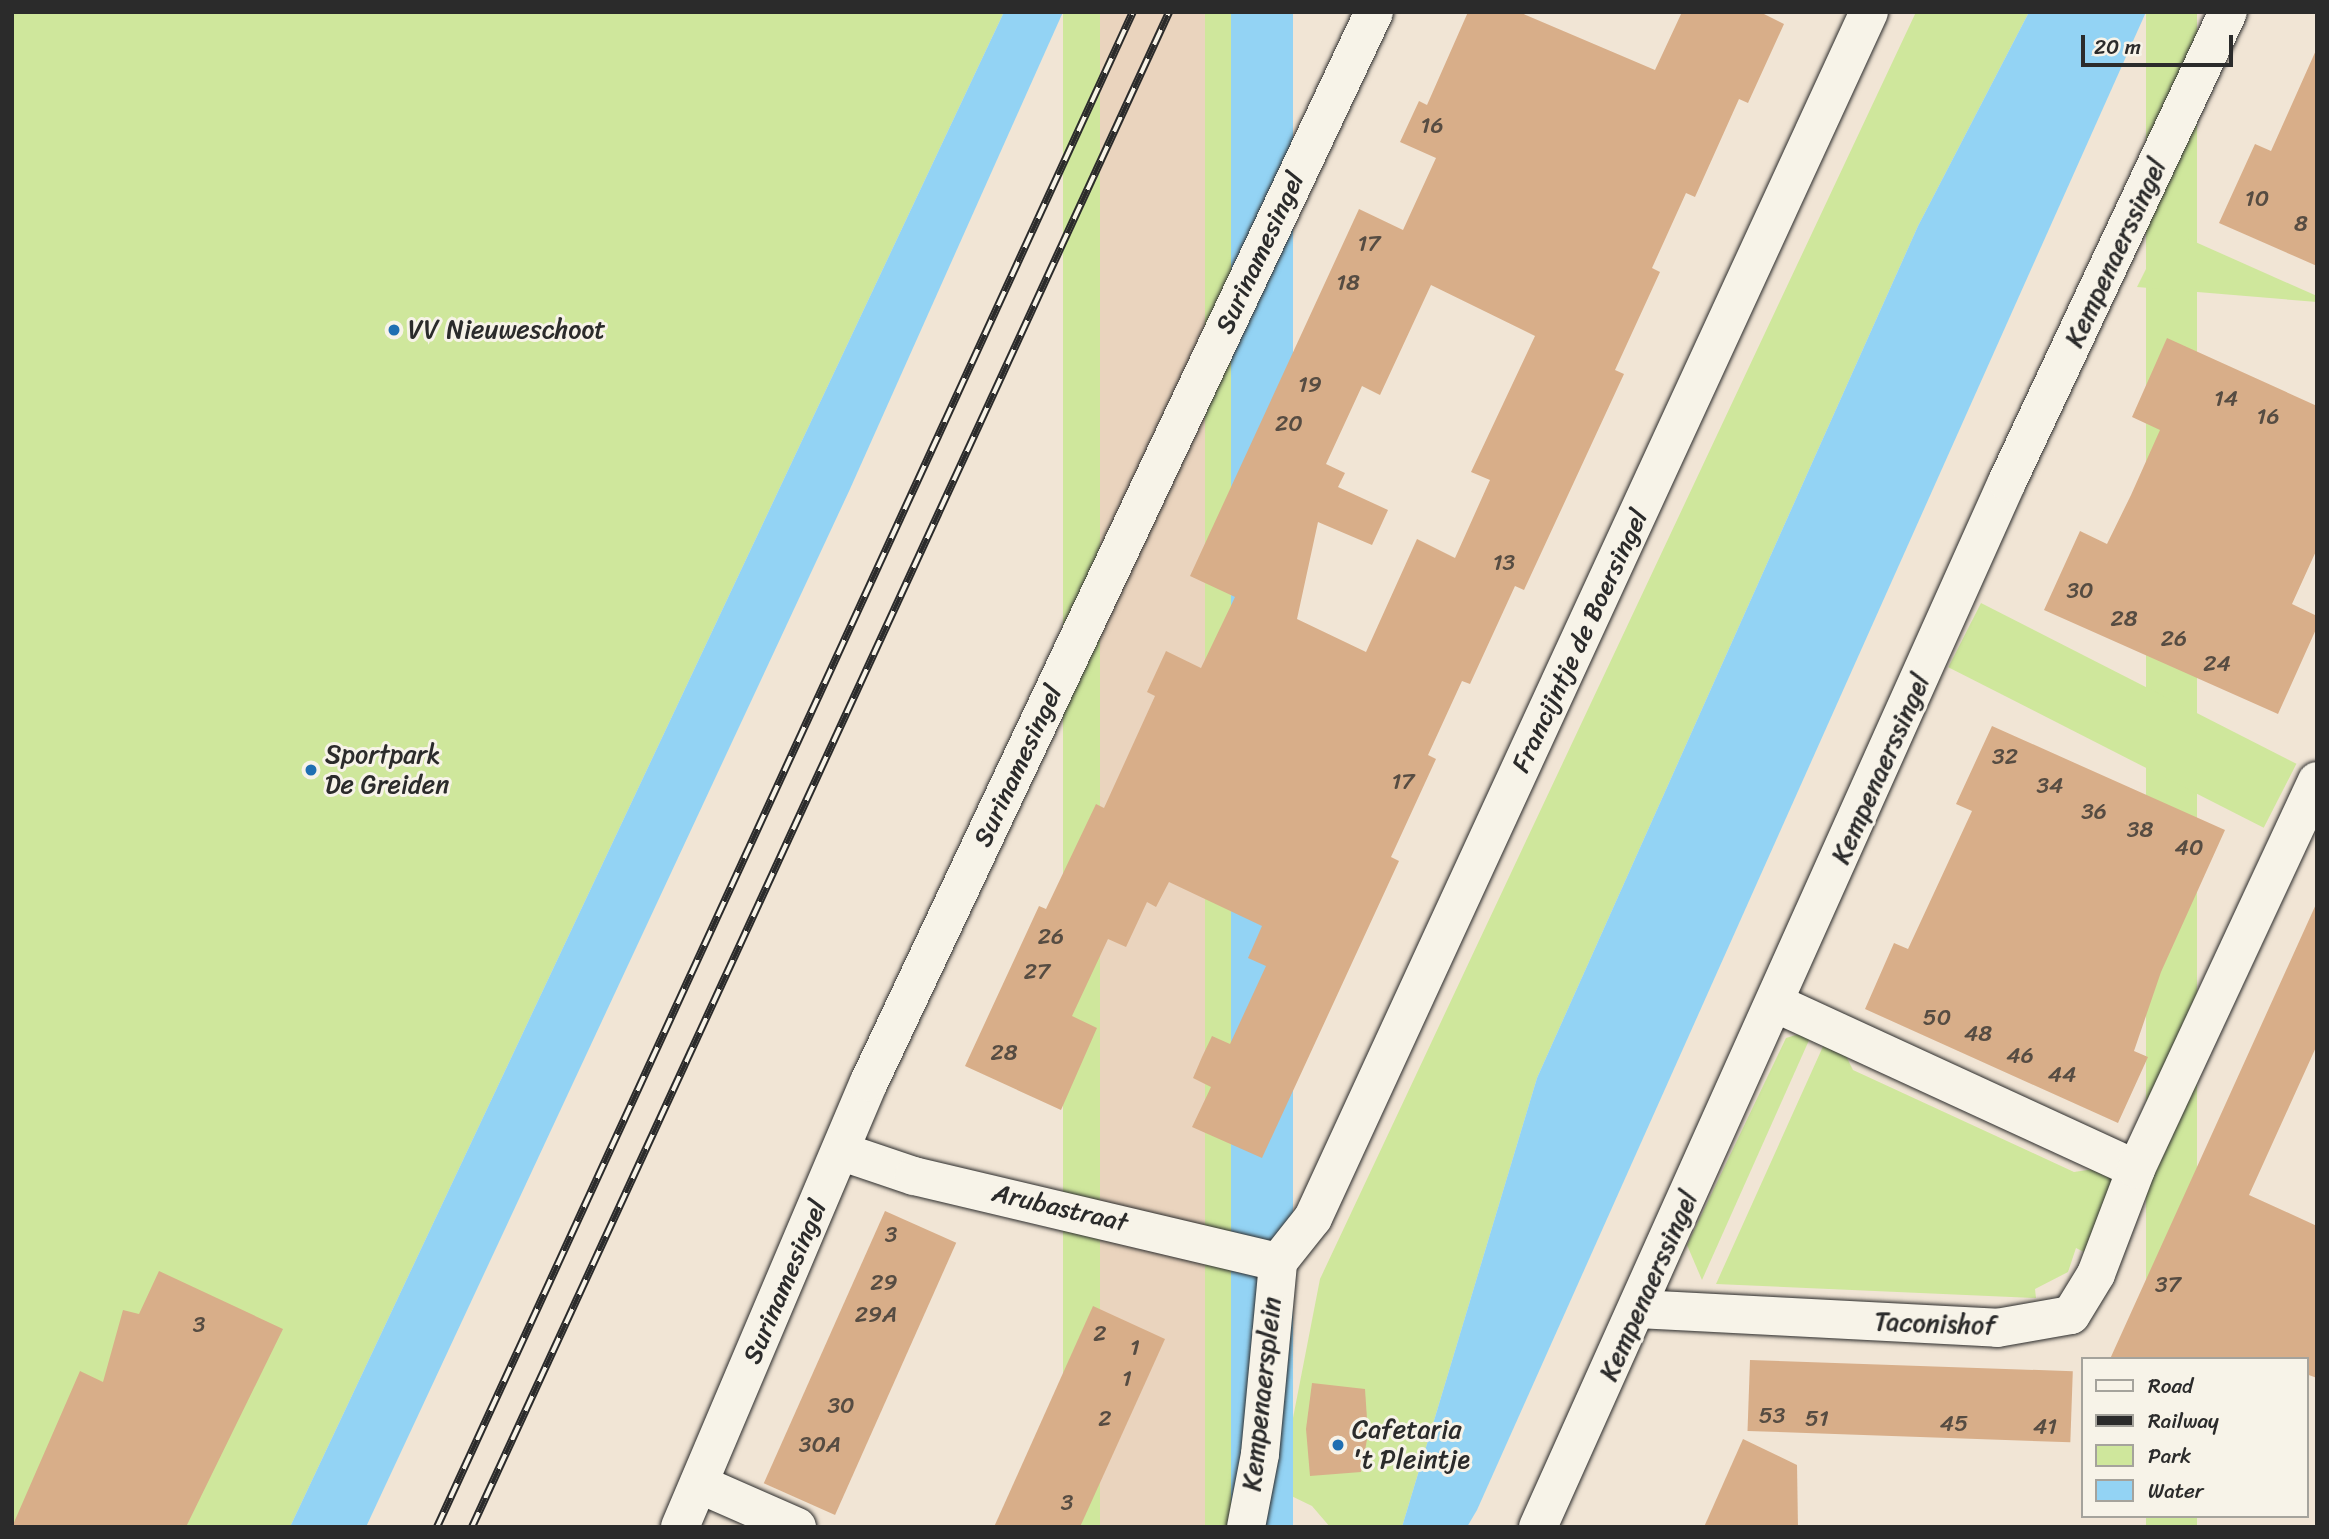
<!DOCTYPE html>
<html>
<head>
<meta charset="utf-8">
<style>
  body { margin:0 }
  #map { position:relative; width:2329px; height:1539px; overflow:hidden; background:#f1e5d5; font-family:Sriracha,sans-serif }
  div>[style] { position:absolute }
  .built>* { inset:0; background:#ead4be; transform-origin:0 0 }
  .green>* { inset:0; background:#cfe79c; transform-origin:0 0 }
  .water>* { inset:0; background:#93d3f4; transform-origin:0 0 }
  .building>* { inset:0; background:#d8ae89; transform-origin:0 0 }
  .roads { filter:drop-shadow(0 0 2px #2b2b2b) drop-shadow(0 0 2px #2b2b2b) }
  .minor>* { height:38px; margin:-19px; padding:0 19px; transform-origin:19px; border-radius:19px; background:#f7f3e8 }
  .rail>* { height:8px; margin-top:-4px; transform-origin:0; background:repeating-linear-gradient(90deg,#f7f3e8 0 16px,#2b2b2b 0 32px); box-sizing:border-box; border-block:2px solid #2b2b2b }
  .dots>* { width:19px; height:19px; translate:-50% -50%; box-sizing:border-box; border:4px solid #f7f3e8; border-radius:50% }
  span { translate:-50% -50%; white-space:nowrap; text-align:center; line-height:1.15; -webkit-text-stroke:6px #f7f3e8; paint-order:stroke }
  .number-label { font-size:23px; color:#564c42 }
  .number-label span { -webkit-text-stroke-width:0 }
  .street-label { font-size:26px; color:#2b2b2b }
  .poi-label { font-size:26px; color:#2b2b2b }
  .left { translate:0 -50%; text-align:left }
  .frame { position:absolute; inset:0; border:14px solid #2b2b2b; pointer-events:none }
  .legend { position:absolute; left:2081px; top:1357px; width:228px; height:161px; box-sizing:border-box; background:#f7f3e8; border:2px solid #a5a39c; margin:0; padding:9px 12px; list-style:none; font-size:21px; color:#2b2b2b }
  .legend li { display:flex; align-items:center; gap:14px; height:35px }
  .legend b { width:35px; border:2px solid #a5a39c }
  .scale { position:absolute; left:2081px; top:35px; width:152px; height:32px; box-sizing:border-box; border:4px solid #2b2b2b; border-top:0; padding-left:9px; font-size:21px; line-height:24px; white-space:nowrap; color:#2b2b2b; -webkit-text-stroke:5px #f7f3e8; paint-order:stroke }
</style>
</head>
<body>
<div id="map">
  <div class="built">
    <i style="left:1100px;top:12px;width:105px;height:1667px"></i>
  </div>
  <div class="green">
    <i style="clip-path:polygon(12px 12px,1004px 12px,290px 1527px,12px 1527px)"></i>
    <i style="left:1063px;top:12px;width:37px;height:1668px"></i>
    <i style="left:1205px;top:12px;width:26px;height:1666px"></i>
    <i style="clip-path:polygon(1916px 12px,2029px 12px,1918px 226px,1537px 1078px,1402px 1527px,1330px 1527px,1312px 1506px,1279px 1490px,1320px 1279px)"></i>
    <i style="left:2146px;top:12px;width:51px;height:1660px"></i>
    <i style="clip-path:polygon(2166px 229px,2317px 296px,2317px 302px,2137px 287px)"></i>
    <i style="left:1981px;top:603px;width:354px;height:72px;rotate:27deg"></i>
    <i style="clip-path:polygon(1799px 1034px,1810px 1038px,1702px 1280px,1687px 1245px,1786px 1038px)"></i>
    <i style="clip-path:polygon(1825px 1042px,1843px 1050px,1853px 1070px,2074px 1172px,2101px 1168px,2111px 1175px,2113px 1184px,2088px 1254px,2076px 1248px,2068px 1272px,2035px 1289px,2036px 1298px,1716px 1284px)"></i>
  </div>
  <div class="water">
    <i style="clip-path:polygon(1004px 12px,1063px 12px,850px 489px,366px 1527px,290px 1527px)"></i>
    <i style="left:1231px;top:12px;width:62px;height:1667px"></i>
    <i style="clip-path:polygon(2029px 12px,2146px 12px,1477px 1510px,1467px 1527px,1402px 1527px,1537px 1078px,1918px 226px)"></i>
  </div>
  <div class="building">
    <i style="clip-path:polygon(evenodd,1468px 12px,1519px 12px,1655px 70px,1682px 12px,1760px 12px,1784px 24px,1748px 103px,1739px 99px,1695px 197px,1686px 193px,1652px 268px,1660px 272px,1615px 370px,1624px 374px,1524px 590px,1515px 586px,1470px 684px,1462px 681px,1428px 755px,1436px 759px,1391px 857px,1399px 861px,1262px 1158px,1192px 1127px,1211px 1087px,1193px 1078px,1202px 1057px,1212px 1036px,1230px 1044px,1266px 966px,1248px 958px,1262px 926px,1169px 882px,1156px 907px,1147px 902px,1126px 947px,1108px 939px,1072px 1016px,1097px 1028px,1061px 1110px,965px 1066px,1039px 906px,1046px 909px,1096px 804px,1104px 808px,1155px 696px,1147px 692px,1166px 651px,1201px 668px,1235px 597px,1190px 576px,1359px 209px,1403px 230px,1436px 158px,1400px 142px,1419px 101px,1427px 105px,1468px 12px,1431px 285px,1535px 336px,1471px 472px,1490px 480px,1455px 558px,1417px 539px,1366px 652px,1297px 619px,1318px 522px,1372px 545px,1388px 510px,1338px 487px,1345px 473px,1326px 464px,1362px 386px,1380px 395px,1431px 285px)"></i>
    <i style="clip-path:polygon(2317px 48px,2317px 266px,2219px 223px,2255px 144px,2271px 151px)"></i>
    <i style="clip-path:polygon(2167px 338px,2317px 406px,2317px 549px,2292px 604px,2317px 616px,2317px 627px,2278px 714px,2044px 610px,2080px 531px,2107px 544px,2131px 495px,2160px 430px,2132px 417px)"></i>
    <i style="clip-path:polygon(1992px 726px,2225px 830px,2161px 972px,2134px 1051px,2148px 1057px,2118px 1123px,1865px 1009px,1894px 943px,1908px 949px,1972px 811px,1956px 804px)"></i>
    <i style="clip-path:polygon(2317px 902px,2317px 1045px,2249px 1195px,2317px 1226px,2317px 1378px,2306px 1374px,2306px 1359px,2110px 1359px)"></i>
    <i style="left:885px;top:1211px;width:78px;height:298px;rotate:24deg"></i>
    <i style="clip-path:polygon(159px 1271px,283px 1329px,186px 1527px,12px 1527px,80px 1371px,103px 1382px,123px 1310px,139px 1314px)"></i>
    <i style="clip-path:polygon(1093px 1306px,1165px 1339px,1147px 1379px,1080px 1527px,994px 1527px)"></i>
    <i style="left:1750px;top:1360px;width:323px;height:71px;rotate:2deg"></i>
    <i style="clip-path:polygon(1312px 1383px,1365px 1389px,1368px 1434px,1361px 1472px,1310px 1476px,1306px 1429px)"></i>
    <i style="clip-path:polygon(1743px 1439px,1797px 1465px,1798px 1527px,1704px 1527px)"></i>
  </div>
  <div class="roads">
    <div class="minor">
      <i style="left:1777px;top:1004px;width:395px;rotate:24.7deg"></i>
      <i style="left:843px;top:1152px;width:75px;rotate:18.7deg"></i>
      <i style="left:914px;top:1176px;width:374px;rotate:13.3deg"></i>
      <i style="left:1638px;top:1309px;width:360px;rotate:3deg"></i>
      <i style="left:1997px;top:1328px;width:75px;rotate:-10deg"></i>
      <i style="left:2071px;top:1315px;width:48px;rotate:-58.6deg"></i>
      <i style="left:2096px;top:1274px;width:112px;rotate:-69.1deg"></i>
      <i style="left:2136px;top:1169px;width:428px;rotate:-65deg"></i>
      <i style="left:699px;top:1484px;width:107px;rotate:23.7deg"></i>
      <i style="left:680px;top:1527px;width:483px;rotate:-67deg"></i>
      <i style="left:869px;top:1082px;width:1183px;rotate:-64.73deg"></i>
      <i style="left:1246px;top:1527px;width:74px;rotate:-79.1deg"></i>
      <i style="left:1260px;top:1454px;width:193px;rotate:-84.6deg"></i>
      <i style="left:1278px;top:1262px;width:56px;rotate:-51.5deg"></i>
      <i style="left:1313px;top:1218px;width:1328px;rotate:-65.25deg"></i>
      <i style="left:1538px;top:1527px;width:1145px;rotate:-65.83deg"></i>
      <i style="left:2007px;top:482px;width:519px;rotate:-64.82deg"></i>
    </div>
  </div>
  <div class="rail">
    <i style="left:437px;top:1527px;width:1667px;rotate:-65.33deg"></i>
    <i style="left:472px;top:1527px;width:1668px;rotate:-65.29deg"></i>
  </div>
  <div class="dots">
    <i style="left:394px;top:330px;background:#1f6fb2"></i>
    <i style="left:311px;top:770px;background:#1f6fb2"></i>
    <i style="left:1338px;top:1445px;background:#1f6fb2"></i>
  </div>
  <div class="number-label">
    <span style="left:1432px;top:126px">16</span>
    <span style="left:2257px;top:199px">10</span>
    <span style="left:2301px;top:224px">8</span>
    <span style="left:1369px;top:244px">17</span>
    <span style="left:1348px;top:283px">18</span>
    <span style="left:1310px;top:385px">19</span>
    <span style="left:2226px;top:399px">14</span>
    <span style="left:2268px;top:417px">16</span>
    <span style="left:1289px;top:424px">20</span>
    <span style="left:1504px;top:563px">13</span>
    <span style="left:2080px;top:591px">30</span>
    <span style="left:2124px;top:619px">28</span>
    <span style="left:2174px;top:639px">26</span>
    <span style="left:2217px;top:664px">24</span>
    <span style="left:2005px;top:757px">32</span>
    <span style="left:1403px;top:782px">17</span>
    <span style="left:2050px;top:786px">34</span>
    <span style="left:2094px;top:812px">36</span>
    <span style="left:2140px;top:830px">38</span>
    <span style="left:2189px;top:848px">40</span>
    <span style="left:1051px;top:937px">26</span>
    <span style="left:1037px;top:972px">27</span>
    <span style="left:1937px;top:1018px">50</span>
    <span style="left:1978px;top:1034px">48</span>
    <span style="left:1004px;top:1053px">28</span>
    <span style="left:2020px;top:1056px">46</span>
    <span style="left:2062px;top:1075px">44</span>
    <span style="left:891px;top:1235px">3</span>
    <span style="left:884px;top:1283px">29</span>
    <span style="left:2168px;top:1285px">37</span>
    <span style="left:876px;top:1315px">29A</span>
    <span style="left:199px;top:1325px">3</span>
    <span style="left:1100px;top:1334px">2</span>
    <span style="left:1135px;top:1348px">1</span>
    <span style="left:1127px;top:1379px">1</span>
    <span style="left:841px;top:1406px">30</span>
    <span style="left:1772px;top:1416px">53</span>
    <span style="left:1105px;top:1419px">2</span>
    <span style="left:1817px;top:1419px">51</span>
    <span style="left:1954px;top:1424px">45</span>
    <span style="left:2045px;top:1427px">41</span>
    <span style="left:820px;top:1445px">30A</span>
    <span style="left:1067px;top:1503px">3</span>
  </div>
  <div class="street-label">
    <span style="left:1260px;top:253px;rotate:-65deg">Surinamesingel</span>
    <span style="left:2116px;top:253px;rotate:-65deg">Kempenaerssingel</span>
    <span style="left:1580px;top:641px;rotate:-65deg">Francijntje de Boersingel</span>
    <span style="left:1018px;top:766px;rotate:-65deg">Surinamesingel</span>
    <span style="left:1881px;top:769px;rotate:-66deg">Kempenaerssingel</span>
    <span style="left:1060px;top:1208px;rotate:13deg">Arubastraat</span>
    <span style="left:785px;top:1282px;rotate:-67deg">Surinamesingel</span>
    <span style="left:1649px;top:1286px;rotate:-66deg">Kempenaerssingel</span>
    <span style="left:1935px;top:1324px;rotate:2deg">Taconishof</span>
    <span style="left:1262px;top:1394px;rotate:-84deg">Kempenaersplein</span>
  </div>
  <div class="poi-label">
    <span class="left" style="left:408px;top:330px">VV Nieuweschoot</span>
    <span class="left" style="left:325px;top:770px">Sportpark<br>De Greiden</span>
    <span class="left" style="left:1352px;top:1445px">Cafetaria<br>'t Pleintje</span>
  </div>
  <div class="frame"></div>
  <ul class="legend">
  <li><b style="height:9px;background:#f7f3e8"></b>Road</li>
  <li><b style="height:9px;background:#2b2b2b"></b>Railway</li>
  <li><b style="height:19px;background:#cfe79c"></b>Park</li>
  <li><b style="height:19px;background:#93d3f4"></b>Water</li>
  </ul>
  <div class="scale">20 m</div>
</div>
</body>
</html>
